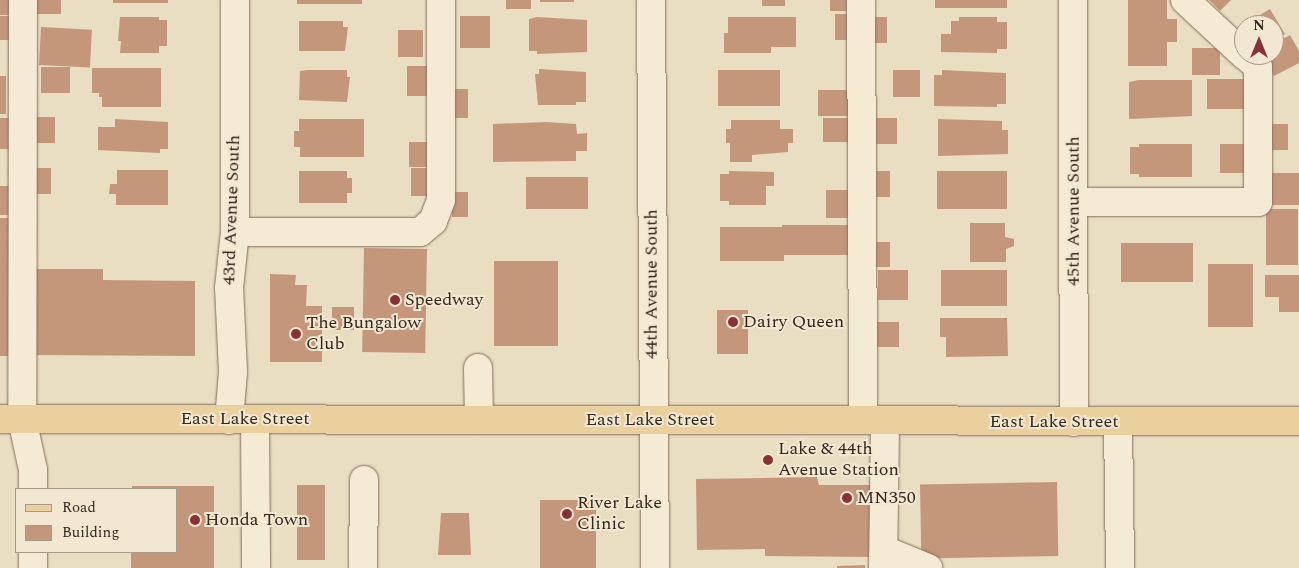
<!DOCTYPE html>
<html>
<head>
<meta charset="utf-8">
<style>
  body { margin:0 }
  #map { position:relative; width:1299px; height:568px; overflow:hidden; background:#e9ddc2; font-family:Spectral,serif }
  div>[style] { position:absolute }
  .building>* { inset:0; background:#c4977b; transform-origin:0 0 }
  .roads { filter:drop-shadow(0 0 1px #826e5b) drop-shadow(0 0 1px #826e5b) }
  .minor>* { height:28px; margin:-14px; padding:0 14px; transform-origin:14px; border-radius:14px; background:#f5ead4 }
  .major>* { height:28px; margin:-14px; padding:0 14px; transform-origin:14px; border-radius:14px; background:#ead09c }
  .dots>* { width:14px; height:14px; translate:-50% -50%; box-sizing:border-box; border:2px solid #f2e7d1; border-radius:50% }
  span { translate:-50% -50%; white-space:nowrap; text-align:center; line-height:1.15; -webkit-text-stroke:4px #f2e7d1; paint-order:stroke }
  .street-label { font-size:18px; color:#33271e }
  .poi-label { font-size:18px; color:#33271e }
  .left { translate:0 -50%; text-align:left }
  .legend { position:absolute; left:15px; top:488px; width:162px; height:65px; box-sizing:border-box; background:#f2e7d1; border:1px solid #a69a89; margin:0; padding:6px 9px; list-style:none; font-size:15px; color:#33271e }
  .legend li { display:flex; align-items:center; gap:10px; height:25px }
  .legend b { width:25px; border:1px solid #a69a89 }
  .north { position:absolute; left:1234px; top:15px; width:50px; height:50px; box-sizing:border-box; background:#f2e7d1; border:1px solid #a69a89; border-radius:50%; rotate:0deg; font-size:14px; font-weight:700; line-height:20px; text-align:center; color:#33271e }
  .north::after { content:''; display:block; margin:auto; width:18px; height:22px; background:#8b3033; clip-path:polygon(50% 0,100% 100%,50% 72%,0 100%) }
</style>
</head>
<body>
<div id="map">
  <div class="building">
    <i style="left:0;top:0;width:15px;height:15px"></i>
    <i style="left:32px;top:0;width:29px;height:14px"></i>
    <i style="left:113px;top:0;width:55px;height:3px"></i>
    <i style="left:297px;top:0;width:65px;height:4px"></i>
    <i style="left:506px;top:0;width:25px;height:9px"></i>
    <i style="left:540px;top:0;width:34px;height:2px"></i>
    <i style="left:762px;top:0;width:23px;height:6px"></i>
    <i style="left:830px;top:0;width:23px;height:11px"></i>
    <i style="left:935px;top:0;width:72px;height:8px"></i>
    <i style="clip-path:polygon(1128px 0,1167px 0,1167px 19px,1177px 19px,1177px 42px,1167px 42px,1167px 66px,1128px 66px)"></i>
    <i style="clip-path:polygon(1209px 0,1231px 0,1220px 11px)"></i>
    <i style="clip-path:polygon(1270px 9px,1285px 34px,1274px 41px,1274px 25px,1243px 25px)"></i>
    <i style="left:835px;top:14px;width:18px;height:26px"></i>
    <i style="left:0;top:16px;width:15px;height:24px"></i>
    <i style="left:460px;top:16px;width:30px;height:32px"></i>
    <i style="clip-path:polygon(120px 17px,159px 17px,159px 20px,167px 20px,167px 46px,159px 46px,159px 53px,120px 53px,121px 41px,118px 41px)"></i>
    <i style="clip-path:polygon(537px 17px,587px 20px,587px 52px,537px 54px,537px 51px,529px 51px,529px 19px)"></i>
    <i style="clip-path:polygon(728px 17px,796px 17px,796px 47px,771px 47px,771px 53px,724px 53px,724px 33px,728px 33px)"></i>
    <i style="left:869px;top:17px;width:18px;height:26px"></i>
    <i style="clip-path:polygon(959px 17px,997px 17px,997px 22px,1007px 22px,1007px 49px,997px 49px,997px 53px,941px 52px,941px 34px,951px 34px,951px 21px,959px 21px)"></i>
    <i style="clip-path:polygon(299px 21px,343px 21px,343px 27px,348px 27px,345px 51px,299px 51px)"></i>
    <i style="left:41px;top:27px;width:51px;height:38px;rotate:3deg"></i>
    <i style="left:398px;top:30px;width:25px;height:27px"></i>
    <i style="clip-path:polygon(1290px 35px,1299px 51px,1299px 63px,1274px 76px,1262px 55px,1274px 55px,1274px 44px)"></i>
    <i style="left:1192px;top:48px;width:28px;height:27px"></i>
    <i style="left:407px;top:66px;width:28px;height:30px"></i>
    <i style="left:41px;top:67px;width:29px;height:26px"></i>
    <i style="clip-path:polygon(92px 68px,161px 68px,161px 107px,102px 107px,102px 97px,99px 97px,99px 93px,92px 93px)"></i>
    <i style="clip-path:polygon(539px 69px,586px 72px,586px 102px,576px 102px,576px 105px,538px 105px,535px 74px,539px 74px)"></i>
    <i style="clip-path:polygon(308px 70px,347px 70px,347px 77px,350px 77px,347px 102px,299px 100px,300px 71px)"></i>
    <i style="left:718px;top:70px;width:62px;height:36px"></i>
    <i style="left:893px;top:70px;width:27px;height:27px"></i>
    <i style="clip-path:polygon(942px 70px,1006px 73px,1006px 104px,997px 104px,997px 107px,934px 106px,934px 75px,942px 75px)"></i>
    <i style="left:0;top:76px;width:6px;height:38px"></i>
    <i style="left:1207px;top:79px;width:39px;height:30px"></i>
    <i style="clip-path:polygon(1139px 80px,1192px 80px,1192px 116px,1129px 119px,1129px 82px)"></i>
    <i style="left:451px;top:89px;width:17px;height:29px"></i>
    <i style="left:818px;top:90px;width:34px;height:26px"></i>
    <i style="left:34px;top:117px;width:21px;height:26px"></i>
    <i style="left:0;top:118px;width:15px;height:31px"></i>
    <i style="left:823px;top:118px;width:30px;height:24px"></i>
    <i style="left:871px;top:118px;width:26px;height:26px"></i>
    <i style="clip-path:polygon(115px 119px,168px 122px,168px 149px,160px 149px,160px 153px,98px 150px,98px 127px,115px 127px)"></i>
    <i style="clip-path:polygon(299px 119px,364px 119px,364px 157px,300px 157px,300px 147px,294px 147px,294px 131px,299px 131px)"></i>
    <i style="clip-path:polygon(938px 119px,1002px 121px,1002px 130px,1008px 130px,1008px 154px,938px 156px)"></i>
    <i style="clip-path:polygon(731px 120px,780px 120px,780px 129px,793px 129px,793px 143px,788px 143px,788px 152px,752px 155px,752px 162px,730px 162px,730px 143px,726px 143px,726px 129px,731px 129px)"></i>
    <i style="clip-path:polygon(546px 122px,576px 124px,577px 134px,587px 133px,587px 151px,576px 151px,576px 161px,493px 162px,493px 124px)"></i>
    <i style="left:1269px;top:124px;width:19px;height:26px"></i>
    <i style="left:409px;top:142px;width:25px;height:25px"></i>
    <i style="clip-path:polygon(1139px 144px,1192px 144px,1192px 177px,1139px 177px,1139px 174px,1130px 174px,1130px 147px,1139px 147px)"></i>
    <i style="left:1220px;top:144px;width:28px;height:29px"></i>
    <i style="left:34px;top:168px;width:17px;height:26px"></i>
    <i style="left:411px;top:168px;width:23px;height:28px"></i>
    <i style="clip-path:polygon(117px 170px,168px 170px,168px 205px,116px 205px,116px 194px,109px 194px,110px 184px,117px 184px)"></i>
    <i style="clip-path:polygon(299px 171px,347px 171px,347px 178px,352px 178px,352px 193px,347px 193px,347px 203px,299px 203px)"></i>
    <i style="clip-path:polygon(729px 171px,774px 172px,774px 186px,766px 186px,766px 205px,729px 205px,729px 201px,720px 201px,720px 174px,729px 174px)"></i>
    <i style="left:872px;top:171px;width:18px;height:26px"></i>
    <i style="left:937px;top:171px;width:70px;height:38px"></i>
    <i style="left:1271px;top:173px;width:28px;height:32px"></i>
    <i style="left:526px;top:177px;width:62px;height:32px"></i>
    <i style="left:0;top:186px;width:15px;height:29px"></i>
    <i style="left:826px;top:190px;width:27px;height:28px"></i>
    <i style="left:452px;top:192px;width:16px;height:25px"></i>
    <i style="left:1266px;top:209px;width:32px;height:56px"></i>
    <i style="left:0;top:218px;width:16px;height:138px"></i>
    <i style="clip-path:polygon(970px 223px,1005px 223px,1005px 237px,1014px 239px,1014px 246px,1006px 249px,1006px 262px,970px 262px)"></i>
    <i style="clip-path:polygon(782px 225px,852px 225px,852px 255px,784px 255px,784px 261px,720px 261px,720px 227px,782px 227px)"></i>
    <i style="left:870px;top:242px;width:20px;height:25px"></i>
    <i style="left:1121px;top:243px;width:72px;height:39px"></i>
    <i style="left:364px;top:248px;width:63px;height:104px;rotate:1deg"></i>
    <i style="left:494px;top:261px;width:64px;height:85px"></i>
    <i style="left:1208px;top:264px;width:45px;height:63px"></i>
    <i style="clip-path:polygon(32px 269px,103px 269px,103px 280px,195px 281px,195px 356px,32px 355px)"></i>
    <i style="left:878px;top:270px;width:30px;height:30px"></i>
    <i style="left:941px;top:270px;width:66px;height:36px"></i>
    <i style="clip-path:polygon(270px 274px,296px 275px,295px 285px,307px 285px,306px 306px,322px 306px,322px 362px,270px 362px)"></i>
    <i style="clip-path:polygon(1265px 275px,1299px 275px,1299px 312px,1279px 312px,1279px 297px,1265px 297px)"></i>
    <i style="left:332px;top:307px;width:22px;height:23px"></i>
    <i style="left:717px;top:310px;width:31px;height:44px"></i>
    <i style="clip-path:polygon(940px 318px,1007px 318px,1008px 356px,946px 357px,946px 337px,940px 337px)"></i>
    <i style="left:871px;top:322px;width:28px;height:25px"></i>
    <i style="clip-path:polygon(817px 477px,819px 485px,873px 485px,871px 557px,765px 556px,765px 549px,697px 550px,696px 479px)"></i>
    <i style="left:1057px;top:482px;width:74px;height:137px;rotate:89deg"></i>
    <i style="left:297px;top:485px;width:28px;height:75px"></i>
    <i style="clip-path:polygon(132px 486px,214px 486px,214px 568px,131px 568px,131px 552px,176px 552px,176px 489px,132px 489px)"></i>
    <i style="left:596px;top:500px;width:68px;height:56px;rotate:90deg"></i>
    <i style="clip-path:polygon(441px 513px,469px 513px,471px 555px,438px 555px)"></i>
    <i style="clip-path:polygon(865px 565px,865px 568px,837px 568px,837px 566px)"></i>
  </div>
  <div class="roads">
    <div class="minor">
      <i style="left:23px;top:0;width:419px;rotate:90.1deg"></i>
      <i style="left:22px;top:419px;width:52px;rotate:77.8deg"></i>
      <i style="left:33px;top:470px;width:19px;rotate:90deg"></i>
      <i style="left:651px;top:0;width:568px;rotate:89.6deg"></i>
      <i style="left:861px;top:0;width:420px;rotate:89.7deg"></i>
      <i style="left:1073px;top:0;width:422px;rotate:89.9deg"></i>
      <i style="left:1185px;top:0;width:81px;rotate:43deg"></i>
      <i style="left:1074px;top:202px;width:184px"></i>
      <i style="left:1258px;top:202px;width:135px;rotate:-90deg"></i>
      <i style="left:1258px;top:67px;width:18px;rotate:-137deg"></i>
      <i style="left:235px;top:232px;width:185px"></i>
      <i style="left:420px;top:232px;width:17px;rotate:-40deg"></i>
      <i style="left:433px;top:221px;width:22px;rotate:-69deg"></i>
      <i style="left:441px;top:200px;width:200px;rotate:-90deg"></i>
      <i style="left:478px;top:368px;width:52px;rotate:88.9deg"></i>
      <i style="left:255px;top:419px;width:149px;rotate:89.6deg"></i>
      <i style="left:229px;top:420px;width:48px;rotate:-85.2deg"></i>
      <i style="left:233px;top:372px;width:84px;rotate:-92.7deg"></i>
      <i style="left:229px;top:288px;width:56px;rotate:-83.9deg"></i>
      <i style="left:235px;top:232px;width:232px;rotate:-90deg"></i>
      <i style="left:1118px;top:422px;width:146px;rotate:89.2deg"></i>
      <i style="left:884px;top:550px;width:48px;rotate:22.2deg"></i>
      <i style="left:33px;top:552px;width:16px;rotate:90deg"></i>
      <i style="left:363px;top:568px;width:88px;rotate:-89.3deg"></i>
      <i style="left:883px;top:568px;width:147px;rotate:-89.2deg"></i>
    </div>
    <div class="major">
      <i style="left:0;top:419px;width:1299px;rotate:0.09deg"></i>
    </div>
  </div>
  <div class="dots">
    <i style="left:395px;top:300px;background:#8b3033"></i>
    <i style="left:733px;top:322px;background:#8b3033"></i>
    <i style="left:296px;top:334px;background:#8b3033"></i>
    <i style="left:768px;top:460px;background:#8b3033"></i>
    <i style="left:847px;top:498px;background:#8b3033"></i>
    <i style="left:567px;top:514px;background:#8b3033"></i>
    <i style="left:195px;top:520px;background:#8b3033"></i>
  </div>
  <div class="street-label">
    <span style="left:232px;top:210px;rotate:-88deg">43rd Avenue South</span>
    <span style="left:1074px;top:211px;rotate:-90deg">45th Avenue South</span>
    <span style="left:652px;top:284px;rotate:-90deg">44th Avenue South</span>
    <span style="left:245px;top:419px">East Lake Street</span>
    <span style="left:650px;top:420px">East Lake Street</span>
    <span style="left:1054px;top:422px">East Lake Street</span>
  </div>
  <div class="poi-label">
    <span class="left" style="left:405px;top:300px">Speedway</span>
    <span class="left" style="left:743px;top:322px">Dairy Queen</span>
    <span class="left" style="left:306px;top:334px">The Bungalow<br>Club</span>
    <span class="left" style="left:778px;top:460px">Lake &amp; 44th<br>Avenue Station</span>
    <span class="left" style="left:857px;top:498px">MN350</span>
    <span class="left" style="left:577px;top:514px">River Lake<br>Clinic</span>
    <span class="left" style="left:205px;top:520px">Honda Town</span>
  </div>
  <ul class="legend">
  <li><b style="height:6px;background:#ead09c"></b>Road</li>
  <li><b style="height:14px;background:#c4977b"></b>Building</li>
  </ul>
  <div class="north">N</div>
</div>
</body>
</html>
